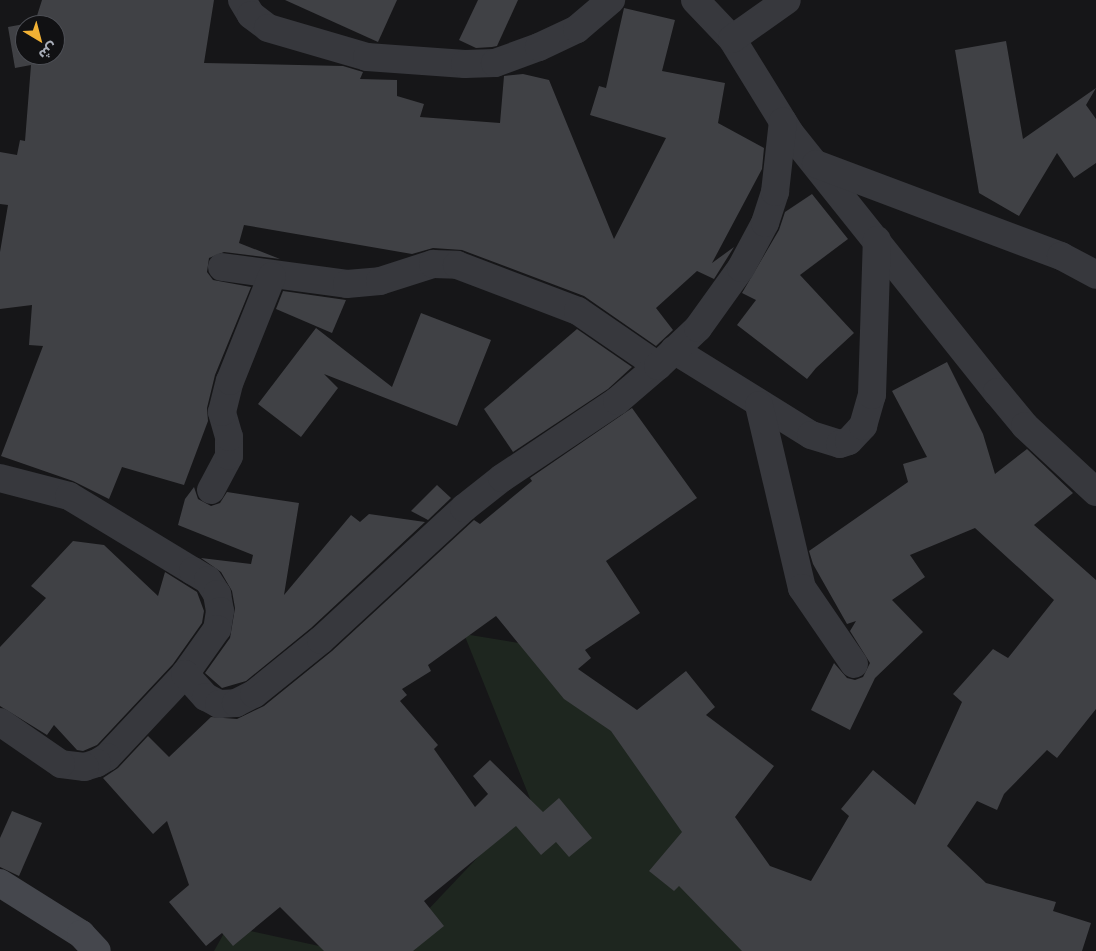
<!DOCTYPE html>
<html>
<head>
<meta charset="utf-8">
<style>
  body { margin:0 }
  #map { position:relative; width:1096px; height:951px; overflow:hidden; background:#161618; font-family:"PT Sans Narrow","Noto Sans Arabic",sans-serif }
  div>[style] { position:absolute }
  .green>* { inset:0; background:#1e261f }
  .building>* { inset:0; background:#404145 }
  .minor>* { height:28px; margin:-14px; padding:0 14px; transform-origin:14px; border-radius:14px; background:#37383d }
  .secondary>* { height:28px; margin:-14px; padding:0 14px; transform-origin:14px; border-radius:14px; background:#45474d }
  span { translate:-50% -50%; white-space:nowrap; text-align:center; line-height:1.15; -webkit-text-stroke:4.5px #111113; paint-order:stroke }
  .north { position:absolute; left:15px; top:15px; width:50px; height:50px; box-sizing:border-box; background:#111113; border:1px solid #4d4f55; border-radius:50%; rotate:143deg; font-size:14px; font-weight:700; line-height:20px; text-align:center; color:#a8adb8 }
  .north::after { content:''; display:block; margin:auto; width:18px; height:22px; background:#f2b134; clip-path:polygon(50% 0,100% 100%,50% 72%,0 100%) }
</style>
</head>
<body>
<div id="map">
  <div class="green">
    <i style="clip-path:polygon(464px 634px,550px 648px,824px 951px,389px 951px,531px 801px)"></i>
    <i style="clip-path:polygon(228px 926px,342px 951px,214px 951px)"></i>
  </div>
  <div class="building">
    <i style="clip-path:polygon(evenodd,42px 0,214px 0,204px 63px,343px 66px,363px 72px,360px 79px,397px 80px,397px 96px,424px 104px,420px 117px,500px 123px,504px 76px,523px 74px,549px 80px,614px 239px,666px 138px,590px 115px,599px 86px,606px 88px,624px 8px,675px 20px,662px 71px,725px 83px,718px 123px,764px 148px,762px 169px,712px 263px,734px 247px,714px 279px,697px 271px,656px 308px,673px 330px,656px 346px,584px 296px,462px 250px,433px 248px,412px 254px,244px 225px,239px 243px,280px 259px,224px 252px,209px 258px,207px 272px,213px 280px,251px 287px,215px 375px,207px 408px,208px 421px,184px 485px,122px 467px,109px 499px,73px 481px,1px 456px,43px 346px,29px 345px,32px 305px,0 309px,0 252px,8px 205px,0 204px,0 152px,17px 155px,20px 140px,25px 141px,31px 65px,15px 68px,8px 27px,35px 22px,42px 0,25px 25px,55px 25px,55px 55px,25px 55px,25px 25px)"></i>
    <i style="clip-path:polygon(285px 0,397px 0,378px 42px)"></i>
    <i style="clip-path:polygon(478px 0,518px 0,497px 46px,492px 47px,476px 48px,459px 40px)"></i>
    <i style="clip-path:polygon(1006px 41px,1023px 139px,1096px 88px,1086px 105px,1096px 119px,1096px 163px,1074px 178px,1057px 153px,1019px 216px,979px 193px,955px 50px)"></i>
    <i style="clip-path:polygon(812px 194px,848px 239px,800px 275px,854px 333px,816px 368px,807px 379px,737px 325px,756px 300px,742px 293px,779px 230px,785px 212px)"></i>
    <i style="clip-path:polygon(283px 291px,346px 300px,332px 333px,276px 309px)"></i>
    <i style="clip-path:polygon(421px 313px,491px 340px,457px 426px,324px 374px,338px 388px,301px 437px,258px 404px,316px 328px,392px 387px)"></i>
    <i style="clip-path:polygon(577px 329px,632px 367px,608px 389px,513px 452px,484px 409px)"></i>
    <i style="clip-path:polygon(947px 362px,983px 434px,995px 474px,1027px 449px,1073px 493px,1034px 525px,1096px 580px,1096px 709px,1057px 758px,1047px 750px,1004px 794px,997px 810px,977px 801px,947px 846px,986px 883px,1056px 902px,1053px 911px,1091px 923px,1082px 951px,742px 951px,679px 886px,674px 891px,649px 871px,682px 832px,611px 731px,564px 699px,496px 616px,428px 665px,431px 671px,402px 689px,407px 695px,400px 701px,438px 745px,434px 749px,475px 807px,488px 794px,473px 776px,490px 760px,543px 812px,559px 798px,592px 838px,569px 857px,556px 842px,541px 855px,516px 826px,424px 901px,444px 926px,413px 951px,324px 951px,280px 907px,233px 946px,222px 933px,206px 946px,169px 902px,189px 885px,167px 821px,153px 834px,103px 778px,118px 768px,148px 736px,169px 757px,211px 717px,237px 719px,264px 706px,332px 651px,474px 520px,480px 524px,532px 481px,530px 478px,632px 408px,697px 498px,606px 561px,640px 613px,585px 650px,591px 658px,578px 669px,637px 710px,686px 671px,715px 707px,706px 715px,774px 766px,735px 817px,770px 866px,811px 881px,849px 816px,841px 809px,873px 770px,915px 805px,962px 702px,953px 694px,993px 649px,1008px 658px,1054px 600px,975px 528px,910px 555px,925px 577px,892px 600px,923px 632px,875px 678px,850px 730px,811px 710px,834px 663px,847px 678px,855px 680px,863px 677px,870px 663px,850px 631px,856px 621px,847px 624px,813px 564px,809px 551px,908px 482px,903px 464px,927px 457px,892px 391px)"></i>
    <i style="clip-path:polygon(437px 485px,451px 498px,428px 520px,411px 511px)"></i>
    <i style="clip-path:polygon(194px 487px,198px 499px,211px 506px,220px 503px,227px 492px,299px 503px,284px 595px,351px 515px,360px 522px,369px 514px,425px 522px,311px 628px,246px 681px,222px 688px,205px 673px,230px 638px,235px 608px,232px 591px,221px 572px,201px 558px,251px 564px,253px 555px,178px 525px,185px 499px)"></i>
    <i style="clip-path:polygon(73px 541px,104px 545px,158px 596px,165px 572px,197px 592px,204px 611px,202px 623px,173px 664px,97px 745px,83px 751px,77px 750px,54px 725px,47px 735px,0 706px,0 647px,46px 598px,31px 586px)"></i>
    <i style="clip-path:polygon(12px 811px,42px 823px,19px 876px,0 867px,0 838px)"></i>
  </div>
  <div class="minor">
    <i style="left:242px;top:0;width:17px;rotate:59deg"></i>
    <i style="left:251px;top:15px;width:21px;rotate:37deg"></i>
    <i style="left:268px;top:28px;width:103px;rotate:16.3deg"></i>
    <i style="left:367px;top:57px;width:98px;rotate:4.1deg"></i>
    <i style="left:465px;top:64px;width:30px;rotate:-2deg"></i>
    <i style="left:495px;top:63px;width:47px;rotate:-20deg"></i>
    <i style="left:539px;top:47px;width:42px;rotate:-25.3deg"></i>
    <i style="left:577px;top:29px;width:45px;rotate:-40.5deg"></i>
    <i style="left:695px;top:0;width:54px;rotate:46.5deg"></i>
    <i style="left:732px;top:39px;width:110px;rotate:58.3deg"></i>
    <i style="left:790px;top:133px;width:332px;rotate:51.4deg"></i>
    <i style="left:997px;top:392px;width:44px;rotate:50.5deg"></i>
    <i style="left:1025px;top:426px;width:97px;rotate:42.9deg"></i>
    <i style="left:732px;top:39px;width:67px;rotate:-35.3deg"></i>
    <i style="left:816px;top:164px;width:262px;rotate:20.6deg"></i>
    <i style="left:1061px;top:256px;width:40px;rotate:28deg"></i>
    <i style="left:222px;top:267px;width:126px;rotate:7.7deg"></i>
    <i style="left:347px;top:284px;width:33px;rotate:-5deg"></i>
    <i style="left:380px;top:281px;width:56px;rotate:-17.8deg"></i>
    <i style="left:433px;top:264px;width:24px;rotate:2deg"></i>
    <i style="left:457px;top:265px;width:129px;rotate:20.8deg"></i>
    <i style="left:578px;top:311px;width:97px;rotate:34.5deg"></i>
    <i style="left:674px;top:350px;width:161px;rotate:31.8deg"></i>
    <i style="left:811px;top:435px;width:30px;rotate:17deg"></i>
    <i style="left:840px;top:444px;width:9px;rotate:-18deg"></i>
    <i style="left:849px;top:441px;width:21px;rotate:-47deg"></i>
    <i style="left:863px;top:426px;width:32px;rotate:-74deg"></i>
    <i style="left:872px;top:395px;width:155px;rotate:-88.2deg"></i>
    <i style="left:759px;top:405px;width:188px;rotate:76.8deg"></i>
    <i style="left:802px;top:588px;width:92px;rotate:55.6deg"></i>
    <i style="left:0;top:478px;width:71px;rotate:14.6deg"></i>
    <i style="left:69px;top:496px;width:145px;rotate:31.2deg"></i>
    <i style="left:193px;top:571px;width:17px;rotate:31deg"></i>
    <i style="left:208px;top:580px;width:17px;rotate:57deg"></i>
    <i style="left:217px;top:594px;width:17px;rotate:80deg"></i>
    <i style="left:220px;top:611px;width:18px;rotate:99deg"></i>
    <i style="left:217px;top:629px;width:55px;rotate:125.4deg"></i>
    <i style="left:185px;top:674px;width:114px;rotate:133.2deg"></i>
    <i style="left:107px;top:757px;width:12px;rotate:149deg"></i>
    <i style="left:97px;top:763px;width:13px;rotate:162deg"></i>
    <i style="left:85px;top:767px;width:24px;rotate:-173deg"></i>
    <i style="left:61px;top:764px;width:74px;rotate:-145.5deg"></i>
    <i style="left:211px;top:490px;width:38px;rotate:-62deg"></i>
    <i style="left:229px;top:456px;width:19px;rotate:-90deg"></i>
    <i style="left:229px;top:437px;width:26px;rotate:-106deg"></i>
    <i style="left:222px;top:412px;width:32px;rotate:-76deg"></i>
    <i style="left:230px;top:381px;width:113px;rotate:-68.2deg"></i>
    <i style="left:185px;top:674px;width:31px;rotate:48deg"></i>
    <i style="left:206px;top:697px;width:15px;rotate:28deg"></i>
    <i style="left:219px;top:704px;width:17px;rotate:-3deg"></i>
    <i style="left:236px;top:703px;width:20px;rotate:-27deg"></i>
    <i style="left:254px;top:694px;width:86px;rotate:-38.9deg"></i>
    <i style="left:321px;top:640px;width:195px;rotate:-42.7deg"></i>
    <i style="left:464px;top:508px;width:48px;rotate:-38.3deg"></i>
    <i style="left:502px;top:478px;width:138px;rotate:-33.8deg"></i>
    <i style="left:617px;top:401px;width:54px;rotate:-40.5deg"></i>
    <i style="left:658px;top:366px;width:55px;rotate:-43.5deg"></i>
    <i style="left:698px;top:328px;width:74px;rotate:-54.4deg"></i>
    <i style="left:741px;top:268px;width:51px;rotate:-61.9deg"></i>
    <i style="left:765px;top:223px;width:33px;rotate:-72deg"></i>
    <i style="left:775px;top:192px;width:71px;rotate:-83.6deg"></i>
  </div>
  <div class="secondary">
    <i style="left:0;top:883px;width:96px;rotate:32.2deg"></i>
    <i style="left:81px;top:934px;width:23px;rotate:47deg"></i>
  </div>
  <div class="north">ش</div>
</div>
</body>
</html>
